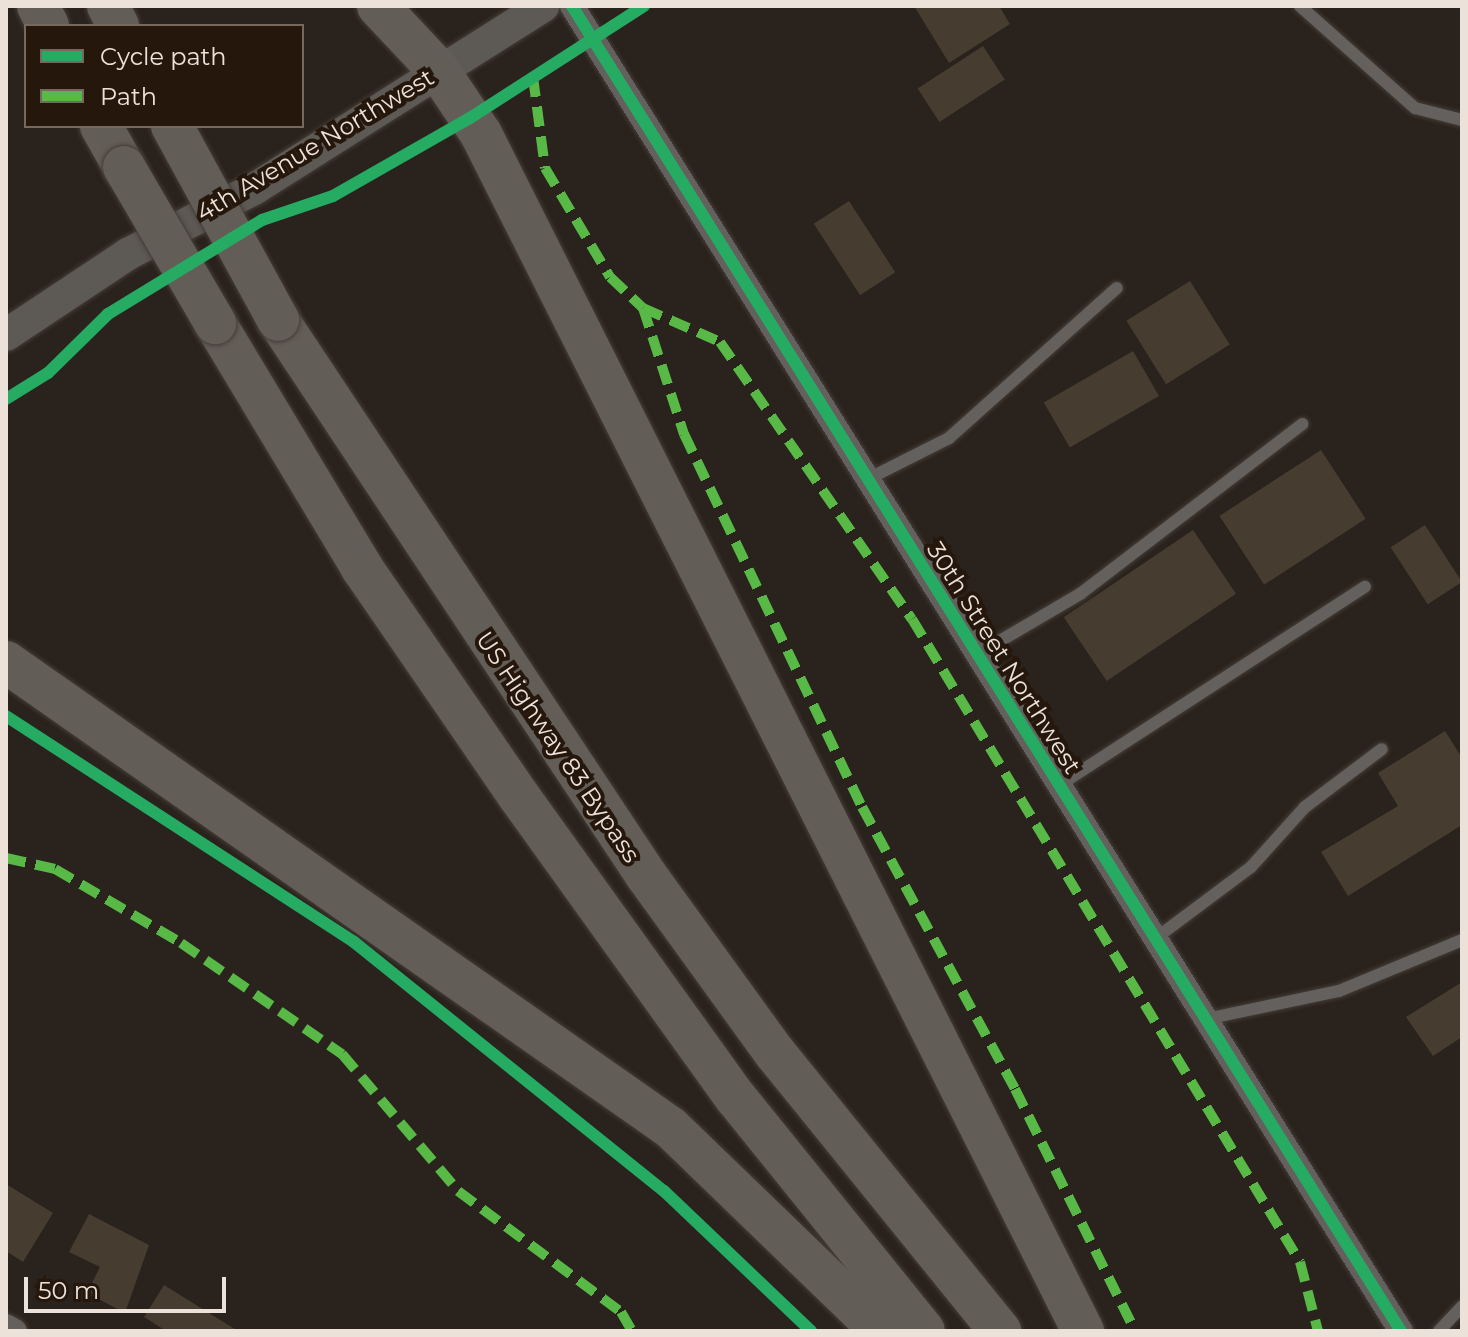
<!DOCTYPE html>
<html>
<head>
<meta charset="utf-8">
<style>
  body { margin:0 }
  #map { position:relative; width:1468px; height:1337px; overflow:hidden; background:#2a221c; font-family:Montserrat,sans-serif }
  div>[style] { position:absolute }
  .building>* { inset:0; background:#463c30; transform-origin:0 0 }
  .roads { filter:drop-shadow(0 0 2px #443d37) drop-shadow(0 0 2px #443d37) }
  .lane>* { height:12px; margin:-6px; padding:0 6px; transform-origin:6px; border-radius:6px; background:#63605d }
  .street>* { height:24px; margin:-12px; padding:0 12px; transform-origin:12px; border-radius:12px; background:#63605d }
  .secondary>* { height:32px; margin:-16px; padding:0 16px; transform-origin:16px; border-radius:16px; background:#5d5954 }
  .highway>* { height:42px; margin:-21px; padding:0 21px; transform-origin:21px; border-radius:21px; background:#635d58 }
  .bridges { filter:drop-shadow(0 0 2px #443d37) drop-shadow(0 0 2px #443d37) }
  .highway-bridge>* { height:42px; margin:-21px; padding:0 21px; transform-origin:21px; border-radius:21px; background:#635d58 }
  .quiet>* { height:10px; margin-top:-5px; transform-origin:0; background:repeating-linear-gradient(90deg,#58b947 0 20px,transparent 0 30px) }
  .cycleway>* { height:12px; margin:-6px; padding:0 6px; transform-origin:6px; border-radius:6px; background:#26ab63 }
  span { translate:-50% -50%; white-space:nowrap; text-align:center; line-height:1.15; -webkit-text-stroke:8px #26170c; paint-order:stroke }
  .street-label { font-size:24px; color:#ece2da }
  .frame { position:absolute; inset:0; border:8px solid #ece2da; pointer-events:none }
  .legend { position:absolute; left:24px; top:24px; width:280px; height:104px; box-sizing:border-box; background:#26170c; border:2px solid #75685e; margin:0; padding:10px 14px; list-style:none; font-size:24px; color:#ece2da }
  .legend li { display:flex; align-items:center; gap:16px; height:40px }
  .legend b { width:40px; border:2px solid #75685e }
  .scale { position:absolute; left:24px; top:1277px; width:202px; height:36px; box-sizing:border-box; border:4px solid #ece2da; border-top:0; padding-left:10px; font-size:24px; line-height:28px; white-space:nowrap; color:#ece2da; -webkit-text-stroke:6px #26170c; paint-order:stroke }
</style>
</head>
<body>
<div id="map">
  <div class="building">
    <i style="clip-path:polygon(914px 6px,999px 6px,1010px 24px,949px 63px)"></i>
    <i style="left:983px;top:46px;width:40px;height:78px;rotate:57deg"></i>
    <i style="left:849px;top:201px;width:85px;height:42px;rotate:57deg"></i>
    <i style="left:1190px;top:281px;width:75px;height:75px;rotate:58deg"></i>
    <i style="left:1133px;top:351px;width:52px;height:103px;rotate:60deg"></i>
    <i style="left:1321px;top:450px;width:82px;height:121px;rotate:57deg"></i>
    <i style="left:1425px;top:525px;width:68px;height:41px;rotate:57deg"></i>
    <i style="left:1193px;top:530px;width:77px;height:156px;rotate:56deg"></i>
    <i style="clip-path:polygon(1445px 731px,1462px 758px,1462px 825px,1348px 896px,1321px 852px,1398px 806px,1378px 773px)"></i>
    <i style="clip-path:polygon(1462px 982px,1462px 1037px,1433px 1056px,1406px 1017px)"></i>
    <i style="clip-path:polygon(6px 1184px,53px 1213px,23px 1262px,6px 1251px)"></i>
    <i style="clip-path:polygon(89px 1214px,149px 1245px,125px 1313px,87px 1293px,100px 1267px,69px 1252px)"></i>
    <i style="clip-path:polygon(164px 1285px,238px 1331px,166px 1331px,144px 1317px)"></i>
  </div>
  <div class="roads">
    <div class="lane">
      <i style="left:1300px;top:6px;width:154px;rotate:41.6deg"></i>
      <i style="left:1415px;top:108px;width:49px;rotate:14.3deg"></i>
      <i style="left:866px;top:480px;width:93px;rotate:-26.8deg"></i>
      <i style="left:949px;top:438px;width:225px;rotate:-41.8deg"></i>
      <i style="left:976px;top:655px;width:121px;rotate:-30.4deg"></i>
      <i style="left:1080px;top:594px;width:280px;rotate:-37.4deg"></i>
      <i style="left:1058px;top:786px;width:366px;rotate:-33deg"></i>
      <i style="left:1156px;top:938px;width:119px;rotate:-36.8deg"></i>
      <i style="left:1251px;top:867px;width:81px;rotate:-48deg"></i>
      <i style="left:1305px;top:807px;width:96px;rotate:-37deg"></i>
      <i style="left:1206px;top:1019px;width:136px;rotate:-11.9deg"></i>
      <i style="left:1339px;top:991px;width:133px;rotate:-22.5deg"></i>
      <i style="left:1439px;top:1331px;width:34px;rotate:-47deg"></i>
    </div>
    <div class="street">
      <i style="left:572px;top:6px;width:1563px;rotate:57.97deg"></i>
      <i style="left:6px;top:1326px;width:10px;rotate:29deg"></i>
    </div>
    <div class="secondary">
      <i style="left:6px;top:335px;width:146px;rotate:-33.6deg"></i>
      <i style="left:128px;top:254px;width:142px;rotate:-27.3deg"></i>
      <i style="left:254px;top:189px;width:342px;rotate:-32.3deg"></i>
    </div>
    <div class="highway">
      <i style="left:38px;top:6px;width:22px;rotate:63deg"></i>
      <i style="left:108px;top:6px;width:22px;rotate:63deg"></i>
      <i style="left:378px;top:6px;width:88px;rotate:46.8deg"></i>
      <i style="left:438px;top:70px;width:77px;rotate:56.1deg"></i>
      <i style="left:481px;top:134px;width:1340px;rotate:63.3deg"></i>
      <i style="left:101px;top:126px;width:47px;rotate:60.7deg"></i>
      <i style="left:278px;top:320px;width:666px;rotate:56.45deg"></i>
      <i style="left:646px;top:875px;width:220px;rotate:54.1deg"></i>
      <i style="left:775px;top:1053px;width:358px;rotate:51deg"></i>
      <i style="left:215px;top:323px;width:286px;rotate:59deg"></i>
      <i style="left:362px;top:568px;width:275px;rotate:55.5deg"></i>
      <i style="left:518px;top:795px;width:373px;rotate:54.3deg"></i>
      <i style="left:736px;top:1098px;width:299px;rotate:51.1deg"></i>
      <i style="left:6px;top:662px;width:812px;rotate:35.02deg"></i>
      <i style="left:671px;top:1128px;width:292px;rotate:44deg"></i>
    </div>
  </div>
  <div class="bridges">
    <div class="highway-bridge">
      <i style="left:172px;top:126px;width:221px;rotate:61.3deg"></i>
      <i style="left:124px;top:167px;width:181px;rotate:59.7deg"></i>
    </div>
  </div>
  <div class="quiet">
    <i style="left:533px;top:77px;width:92px;rotate:82.5deg"></i>
    <i style="left:545px;top:168px;width:127px;rotate:59.2deg"></i>
    <i style="left:610px;top:277px;width:45px;rotate:43.2deg"></i>
    <i style="left:643px;top:308px;width:84px;rotate:23.8deg"></i>
    <i style="left:720px;top:342px;width:337px;rotate:55.3deg"></i>
    <i style="left:912px;top:619px;width:751px;rotate:58.89deg"></i>
    <i style="left:1300px;top:1262px;width:71px;rotate:75.4deg"></i>
    <i style="left:643px;top:308px;width:133px;rotate:72deg"></i>
    <i style="left:684px;top:434px;width:413px;rotate:64.5deg"></i>
    <i style="left:862px;top:807px;width:321px;rotate:61.5deg"></i>
    <i style="left:1015px;top:1089px;width:270px;rotate:63.6deg"></i>
    <i style="left:6px;top:858px;width:50px;rotate:12.7deg"></i>
    <i style="left:55px;top:869px;width:146px;rotate:30.4deg"></i>
    <i style="left:181px;top:943px;width:196px;rotate:34.6deg"></i>
    <i style="left:342px;top:1054px;width:180px;rotate:49.7deg"></i>
    <i style="left:458px;top:1191px;width:203px;rotate:36.6deg"></i>
    <i style="left:621px;top:1312px;width:22px;rotate:60deg"></i>
  </div>
  <div class="cycleway">
    <i style="left:572px;top:6px;width:1563px;rotate:57.97deg"></i>
    <i style="left:6px;top:399px;width:49px;rotate:-31.8deg"></i>
    <i style="left:48px;top:373px;width:84px;rotate:-44.5deg"></i>
    <i style="left:108px;top:314px;width:180px;rotate:-31.4deg"></i>
    <i style="left:262px;top:220px;width:75px;rotate:-18.7deg"></i>
    <i style="left:333px;top:196px;width:158px;rotate:-29.7deg"></i>
    <i style="left:470px;top:118px;width:207px;rotate:-32.8deg"></i>
    <i style="left:6px;top:716px;width:415px;rotate:33deg"></i>
    <i style="left:354px;top:942px;width:398px;rotate:38.8deg"></i>
    <i style="left:664px;top:1191px;width:203px;rotate:43.6deg"></i>
  </div>
  <div class="street-label">
    <span style="left:315px;top:145px;rotate:-31deg">4th Avenue Northwest</span>
    <span style="left:1004px;top:658px;rotate:58deg">30th Street Northwest</span>
    <span style="left:558px;top:747px;rotate:56deg">US Highway 83 Bypass</span>
  </div>
  <div class="frame"></div>
  <ul class="legend">
  <li><b style="height:10px;background:#26ab63"></b>Cycle path</li>
  <li><b style="height:10px;background:#58b947"></b>Path</li>
  </ul>
  <div class="scale">50 m</div>
</div>
</body>
</html>
